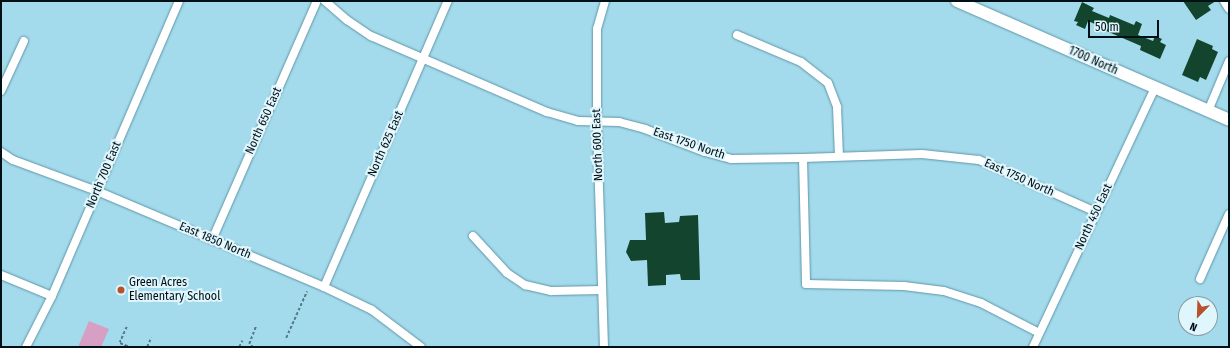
<!DOCTYPE html>
<html>
<head>
<meta charset="utf-8">
<style>
  body { margin:0 }
  #map { position:relative; width:1230px; height:348px; overflow:hidden; background:#a3dbed; font-family:"Fira Sans Condensed",sans-serif }
  div>[style] { position:absolute }
  .green>* { inset:0; background:#d69fc3 }
  .building>* { inset:0; background:#13452e }
  .path>* { height:1.5px; margin-top:-0.75px; transform-origin:0; background:repeating-linear-gradient(90deg,#547985 0 3px,transparent 0 5px) }
  .roads { filter:drop-shadow(0 0 1px #6096a6) drop-shadow(0 0 1px #6096a6) }
  .street>* { height:8px; margin:-4px; padding:0 4px; transform-origin:4px; border-radius:4px; background:#fff }
  .secondary>* { height:12px; margin:-6px; padding:0 6px; transform-origin:6px; border-radius:6px; background:#fff }
  .dots>* { width:11px; height:11px; translate:-50% -50%; box-sizing:border-box; border:2px solid #e0f6fd; border-radius:50% }
  span { translate:-50% -50%; white-space:nowrap; text-align:center; line-height:1.15; -webkit-text-stroke:4px #e0f6fd; paint-order:stroke }
  .street-label { font-size:12px; color:#001016 }
  .poi-label { font-size:12px; color:#001016 }
  .left { translate:0 -50%; text-align:left }
  .frame { position:absolute; inset:0; border:2px solid #001016; pointer-events:none }
  .north { position:absolute; left:1178px; top:296px; width:40px; height:40px; box-sizing:border-box; background:#e0f6fd; border:1px solid #869aa1; border-radius:50%; rotate:203deg; font-size:11px; font-weight:700; line-height:16px; text-align:center; color:#001016 }
  .north::after { content:''; display:block; margin:auto; width:14px; height:18px; background:#b8512b; clip-path:polygon(50% 0,100% 100%,50% 72%,0 100%) }
  .scale { position:absolute; left:1088px; top:20px; width:71px; height:18px; box-sizing:border-box; border:2px solid #001016; border-top:0; padding-left:5px; font-size:12px; line-height:14px; white-space:nowrap; color:#001016; -webkit-text-stroke:3px #e0f6fd; paint-order:stroke }
</style>
</head>
<body>
<div id="map">
  <div class="green">
    <i style="clip-path:polygon(89px 321px,109px 329px,101px 347px,78px 347px)"></i>
  </div>
  <div class="building">
    <i style="clip-path:polygon(1183px 1px,1216px 1px,1208px 6px,1211px 10px,1196px 20px)"></i>
    <i style="clip-path:polygon(1082px 2px,1094px 8px,1092px 11px,1109px 18px,1110px 15px,1134px 25px,1136px 21px,1142px 24px,1138px 35px,1153px 41px,1155px 36px,1162px 39px,1160px 42px,1166px 45px,1160px 59px,1140px 50px,1141px 46px,1104px 30px,1104px 28px,1088px 21px,1085px 29px,1076px 25px,1078px 22px,1074px 21px)"></i>
    <i style="clip-path:polygon(1197px 39px,1213px 46px,1212px 49px,1218px 52px,1206px 80px,1200px 77px,1198px 82px,1182px 75px)"></i>
    <i style="clip-path:polygon(664px 212px,665px 223px,679px 222px,680px 216px,698px 215px,700px 280px,681px 280px,680px 274px,666px 275px,666px 285px,648px 286px,647px 260px,631px 261px,626px 252px,630px 240px,646px 240px,645px 213px)"></i>
  </div>
  <div class="path">
    <i style="left:127px;top:327px;width:17px;rotate:114deg"></i>
    <i style="left:120px;top:343px;width:11px;rotate:22deg"></i>
    <i style="left:286px;top:338px;width:51px;rotate:-65.9deg"></i>
    <i style="left:249px;top:344px;width:19px;rotate:-69deg"></i>
    <i style="left:147px;top:347px;width:10px;rotate:-66deg"></i>
    <i style="left:239px;top:347px;width:7px;rotate:-63deg"></i>
    <i style="left:251px;top:347px;width:2px;rotate:-63deg"></i>
  </div>
  <div class="roads">
    <div class="street">
      <i style="left:325px;top:1px;width:29px;rotate:41deg"></i>
      <i style="left:347px;top:20px;width:29px;rotate:34deg"></i>
      <i style="left:371px;top:36px;width:192px;rotate:23.4deg"></i>
      <i style="left:547px;top:112px;width:32px;rotate:16deg"></i>
      <i style="left:578px;top:121px;width:41px;rotate:1.4deg"></i>
      <i style="left:619px;top:122px;width:27px;rotate:15deg"></i>
      <i style="left:645px;top:129px;width:64px;rotate:21deg"></i>
      <i style="left:705px;top:152px;width:27px;rotate:15deg"></i>
      <i style="left:731px;top:159px;width:72px;rotate:-0.8deg"></i>
      <i style="left:803px;top:158px;width:119px;rotate:-1.9deg"></i>
      <i style="left:922px;top:154px;width:57px;rotate:6deg"></i>
      <i style="left:979px;top:160px;width:128px;rotate:24deg"></i>
      <i style="left:1224px;top:1px;width:9px;rotate:58deg"></i>
      <i style="left:737px;top:35px;width:69px;rotate:22.9deg"></i>
      <i style="left:801px;top:62px;width:34px;rotate:38deg"></i>
      <i style="left:828px;top:83px;width:26px;rotate:69deg"></i>
      <i style="left:837px;top:107px;width:49px;rotate:87.7deg"></i>
      <i style="left:1px;top:91px;width:55px;rotate:-65.3deg"></i>
      <i style="left:1208px;top:111px;width:54px;rotate:-67.2deg"></i>
      <i style="left:1px;top:152px;width:14px;rotate:34deg"></i>
      <i style="left:13px;top:160px;width:90px;rotate:20.3deg"></i>
      <i style="left:97px;top:191px;width:246px;rotate:22.9deg"></i>
      <i style="left:324px;top:287px;width:53px;rotate:25.6deg"></i>
      <i style="left:372px;top:310px;width:61px;rotate:37.1deg"></i>
      <i style="left:803px;top:158px;width:126px;rotate:88.6deg"></i>
      <i style="left:806px;top:284px;width:98px;rotate:1.2deg"></i>
      <i style="left:904px;top:286px;width:40px;rotate:7.1deg"></i>
      <i style="left:944px;top:291px;width:39px;rotate:18deg"></i>
      <i style="left:981px;top:303px;width:65px;rotate:27.3deg"></i>
      <i style="left:473px;top:236px;width:50px;rotate:47.4deg"></i>
      <i style="left:507px;top:273px;width:22px;rotate:34deg"></i>
      <i style="left:525px;top:285px;width:27px;rotate:13deg"></i>
      <i style="left:551px;top:291px;width:51px;rotate:-1.1deg"></i>
      <i style="left:212px;top:240px;width:261px;rotate:-66.3deg"></i>
      <i style="left:1px;top:275px;width:55px;rotate:22.4deg"></i>
      <i style="left:1200px;top:279px;width:71px;rotate:-66deg"></i>
      <i style="left:324px;top:287px;width:312px;rotate:-66.6deg"></i>
      <i style="left:26px;top:347px;width:57px;rotate:-63deg"></i>
      <i style="left:52px;top:296px;width:321px;rotate:-66.7deg"></i>
      <i style="left:604px;top:347px;width:226px;rotate:-91.8deg"></i>
      <i style="left:597px;top:121px;width:92px;rotate:-90deg"></i>
      <i style="left:597px;top:29px;width:29px;rotate:-74deg"></i>
      <i style="left:1033px;top:347px;width:286px;rotate:-64.8deg"></i>
    </div>
    <div class="secondary">
      <i style="left:957px;top:1px;width:297px;rotate:23.6deg"></i>
    </div>
  </div>
  <div class="dots">
    <i style="left:121px;top:290px;background:#b8512b"></i>
  </div>
  <div class="street-label">
    <span style="left:1093px;top:61px;rotate:24deg">1700 North</span>
    <span style="left:264px;top:121px;rotate:-66deg">North 650 East</span>
    <span style="left:386px;top:144px;rotate:-66deg">North 625 East</span>
    <span style="left:689px;top:144px;rotate:19deg">East 1750 North</span>
    <span style="left:598px;top:145px;rotate:-92deg">North 600 East</span>
    <span style="left:104px;top:175px;rotate:-67deg">North 700 East</span>
    <span style="left:1019px;top:178px;rotate:24deg">East 1750 North</span>
    <span style="left:1094px;top:217px;rotate:-65deg">North 450 East</span>
    <span style="left:215px;top:241px;rotate:23deg">East 1850 North</span>
  </div>
  <div class="poi-label">
    <span class="left" style="left:129px;top:290px">Green Acres<br>Elementary School</span>
  </div>
  <div class="frame"></div>
  <div class="north">N</div>
  <div class="scale">50 m</div>
</div>
</body>
</html>
